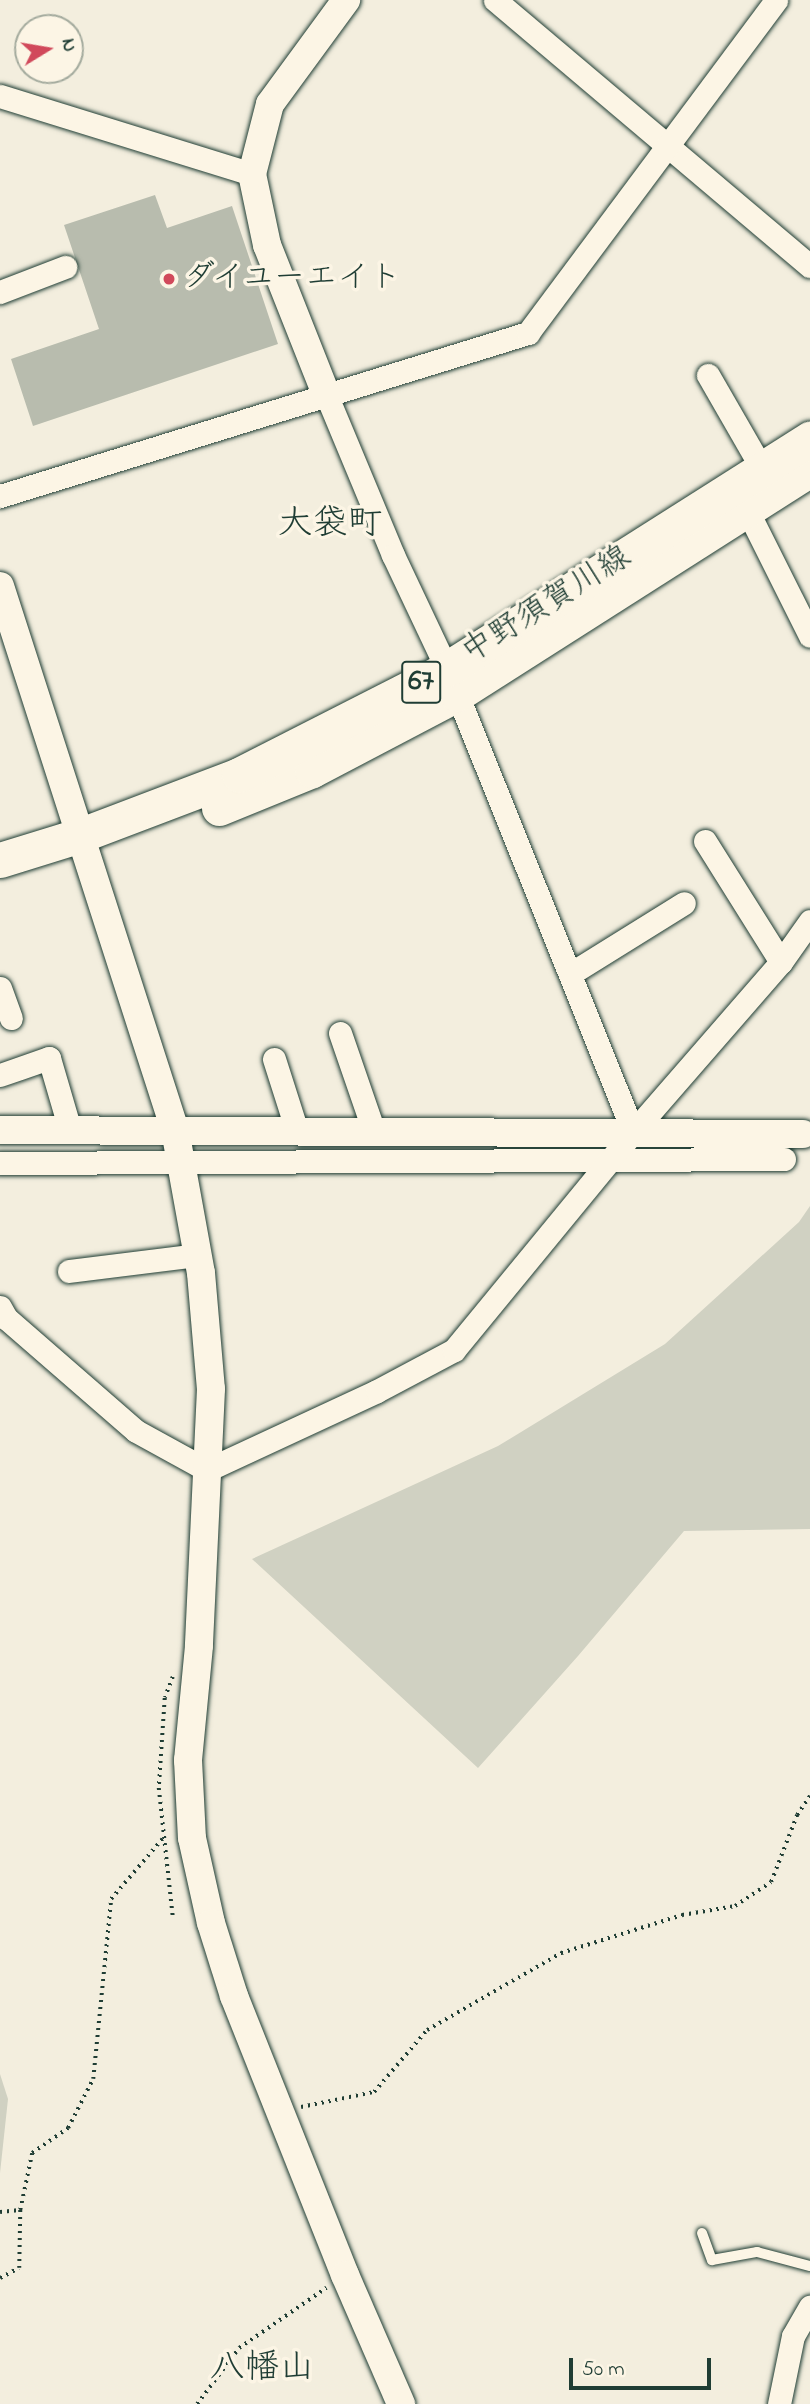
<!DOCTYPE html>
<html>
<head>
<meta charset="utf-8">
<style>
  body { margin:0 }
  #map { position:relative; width:810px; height:2404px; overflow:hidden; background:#f3eede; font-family:"Indie Flower","Klee One",sans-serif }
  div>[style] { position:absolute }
  .green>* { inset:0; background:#d0d1c2 }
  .building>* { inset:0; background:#b8bcae }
  .path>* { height:3.5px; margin-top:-1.75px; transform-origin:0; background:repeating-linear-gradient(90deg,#1f3d34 0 2px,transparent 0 7px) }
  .roads { filter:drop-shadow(0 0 2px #1f3d34) drop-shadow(0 0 2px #1f3d34) }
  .service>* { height:10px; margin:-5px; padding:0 5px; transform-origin:5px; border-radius:5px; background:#fcf5e5 }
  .minor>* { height:23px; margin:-11.5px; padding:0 11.5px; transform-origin:11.5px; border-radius:11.5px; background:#fcf5e5 }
  .tertiary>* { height:28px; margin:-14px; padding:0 14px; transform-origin:14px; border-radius:14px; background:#fcf5e5 }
  .primary>* { height:35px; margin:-17.5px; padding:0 17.5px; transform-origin:17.5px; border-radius:17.5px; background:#fcf5e5 }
  .dots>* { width:19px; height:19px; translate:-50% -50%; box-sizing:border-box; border:4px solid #fcf5e5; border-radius:50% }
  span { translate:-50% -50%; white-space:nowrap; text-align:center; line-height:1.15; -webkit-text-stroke:7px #fcf5e5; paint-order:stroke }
  .shield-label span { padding:2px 5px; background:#fcf5e5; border:2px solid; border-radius:5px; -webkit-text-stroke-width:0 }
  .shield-label { font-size:30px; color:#1f3d34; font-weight:700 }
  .poi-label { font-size:32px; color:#1f3d34 }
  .left { translate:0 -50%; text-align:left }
  .street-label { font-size:32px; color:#1f3d34 }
  .quarter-label { font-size:35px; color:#1f3d34 }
  .north { position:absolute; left:14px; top:14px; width:70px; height:70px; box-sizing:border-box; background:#fcf5e5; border:2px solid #a4ab9e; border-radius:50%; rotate:79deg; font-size:19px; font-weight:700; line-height:28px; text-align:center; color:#1f3d34 }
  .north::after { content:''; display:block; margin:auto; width:24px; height:32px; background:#d1495b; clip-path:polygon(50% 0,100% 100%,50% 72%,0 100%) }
  .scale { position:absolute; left:569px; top:2358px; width:142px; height:32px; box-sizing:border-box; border:4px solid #1f3d34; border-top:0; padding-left:9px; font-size:21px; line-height:24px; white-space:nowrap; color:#1f3d34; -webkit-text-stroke:5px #fcf5e5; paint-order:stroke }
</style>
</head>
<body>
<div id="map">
  <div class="green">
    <i style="clip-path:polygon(810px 1206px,810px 1529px,684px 1531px,578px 1656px,478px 1768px,252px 1559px,498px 1446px,665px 1344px,799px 1222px)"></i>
    <i style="clip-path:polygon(0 2074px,8px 2099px,0 2173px)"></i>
  </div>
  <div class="building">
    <i style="clip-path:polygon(155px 195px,167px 228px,232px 206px,278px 344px,33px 426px,11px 359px,99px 329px,64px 225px)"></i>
  </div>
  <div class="path">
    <i style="left:173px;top:1677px;width:22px;rotate:111deg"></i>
    <i style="left:165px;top:1698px;width:90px;rotate:93.8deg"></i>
    <i style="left:159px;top:1788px;width:129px;rotate:83.8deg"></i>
    <i style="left:301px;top:2107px;width:75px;rotate:-11.6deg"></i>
    <i style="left:374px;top:2092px;width:82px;rotate:-49.5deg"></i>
    <i style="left:427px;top:2030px;width:155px;rotate:-29.9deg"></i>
    <i style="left:561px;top:1953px;width:127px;rotate:-17.4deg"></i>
    <i style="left:682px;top:1915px;width:54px;rotate:-9.6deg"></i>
    <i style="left:735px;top:1906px;width:43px;rotate:-33.7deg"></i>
    <i style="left:771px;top:1882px;width:72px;rotate:-68.8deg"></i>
    <i style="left:797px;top:1815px;width:23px;rotate:-56deg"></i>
    <i style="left:0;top:2212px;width:20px;rotate:-6deg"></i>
    <i style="left:0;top:2278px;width:21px;rotate:-28deg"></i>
    <i style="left:19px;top:2268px;width:58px;rotate:-89deg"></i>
    <i style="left:20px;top:2210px;width:58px;rotate:-78.1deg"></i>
    <i style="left:32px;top:2153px;width:44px;rotate:-34.8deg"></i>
    <i style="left:68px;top:2128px;width:55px;rotate:-63deg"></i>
    <i style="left:93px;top:2079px;width:181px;rotate:-84.3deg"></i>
    <i style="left:111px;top:1899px;width:82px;rotate:-49.5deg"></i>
    <i style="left:197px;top:2404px;width:70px;rotate:-53.1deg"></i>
    <i style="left:239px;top:2348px;width:106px;rotate:-34.6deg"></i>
  </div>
  <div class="roads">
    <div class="service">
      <i style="left:702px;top:2233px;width:29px;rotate:70deg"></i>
      <i style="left:712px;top:2260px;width:46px;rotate:-10.1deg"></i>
      <i style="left:757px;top:2252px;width:55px;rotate:14.8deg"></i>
    </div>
    <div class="minor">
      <i style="left:495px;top:0;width:412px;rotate:40.2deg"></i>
      <i style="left:0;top:96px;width:264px;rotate:17.2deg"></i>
      <i style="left:0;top:292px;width:70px;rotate:-21deg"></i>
      <i style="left:708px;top:375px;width:108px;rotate:60.1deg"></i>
      <i style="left:326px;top:394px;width:174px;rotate:67.4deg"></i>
      <i style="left:393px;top:555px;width:126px;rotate:64.7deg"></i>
      <i style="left:447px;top:669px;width:499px;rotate:68.1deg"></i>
      <i style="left:0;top:496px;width:553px;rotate:-17.16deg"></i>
      <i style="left:528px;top:333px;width:415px;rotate:-53.3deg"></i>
      <i style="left:741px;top:498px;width:154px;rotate:63.4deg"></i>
      <i style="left:705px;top:841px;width:143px;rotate:57.9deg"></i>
      <i style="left:570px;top:974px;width:134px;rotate:-31.9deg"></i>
      <i style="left:0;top:988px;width:32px;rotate:70deg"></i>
      <i style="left:340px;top:1033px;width:105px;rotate:71deg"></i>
      <i style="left:274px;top:1059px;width:76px;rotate:72.3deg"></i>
      <i style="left:0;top:1075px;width:52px;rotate:-19.1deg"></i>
      <i style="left:49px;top:1058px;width:75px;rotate:73.7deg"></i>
      <i style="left:0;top:1163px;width:784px;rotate:-0.29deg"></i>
      <i style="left:69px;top:1271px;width:129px;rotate:-7.1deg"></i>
      <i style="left:0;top:1307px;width:13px;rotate:61deg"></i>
      <i style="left:6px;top:1318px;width:172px;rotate:41deg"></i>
      <i style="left:136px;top:1431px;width:81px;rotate:28.8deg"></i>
      <i style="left:207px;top:1470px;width:187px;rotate:-24.9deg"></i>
      <i style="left:377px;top:1391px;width:87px;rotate:-28deg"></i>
      <i style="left:454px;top:1350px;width:282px;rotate:-50.6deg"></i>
      <i style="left:633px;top:1132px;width:225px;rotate:-49deg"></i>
      <i style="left:781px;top:962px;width:50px;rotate:-54.7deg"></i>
      <i style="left:779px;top:2404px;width:69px;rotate:-78.4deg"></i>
      <i style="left:793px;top:2336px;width:34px;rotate:-60deg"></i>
    </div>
    <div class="tertiary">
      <i style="left:326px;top:394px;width:160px;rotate:-111.6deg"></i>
      <i style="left:267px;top:245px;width:73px;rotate:-101.9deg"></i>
      <i style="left:252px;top:174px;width:72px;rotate:-75.6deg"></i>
      <i style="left:270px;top:104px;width:129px;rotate:-53.8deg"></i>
      <i style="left:0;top:586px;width:571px;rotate:72.17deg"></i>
      <i style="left:175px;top:1130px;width:145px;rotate:79.7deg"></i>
      <i style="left:201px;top:1273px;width:116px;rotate:85.1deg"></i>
      <i style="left:211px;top:1389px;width:257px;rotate:92.7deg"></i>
      <i style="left:199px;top:1646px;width:115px;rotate:95.5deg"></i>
      <i style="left:188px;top:1760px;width:78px;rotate:87.1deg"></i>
      <i style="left:192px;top:1838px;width:87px;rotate:77.4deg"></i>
      <i style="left:211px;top:1923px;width:77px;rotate:72.5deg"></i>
      <i style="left:234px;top:1996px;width:300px;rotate:68.3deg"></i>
      <i style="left:345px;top:2275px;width:141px;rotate:66.5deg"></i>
      <i style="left:0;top:1130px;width:803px;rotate:0.29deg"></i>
    </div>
    <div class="primary">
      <i style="left:219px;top:808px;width:100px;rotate:-22.2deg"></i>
      <i style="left:312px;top:770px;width:164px;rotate:-27.7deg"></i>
      <i style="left:457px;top:694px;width:419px;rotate:-32.5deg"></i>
      <i style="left:0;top:860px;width:85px;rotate:-17.2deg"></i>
      <i style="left:81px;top:835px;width:169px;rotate:-20.8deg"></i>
      <i style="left:239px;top:775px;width:233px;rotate:-27deg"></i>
      <i style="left:447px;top:669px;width:430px;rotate:-32.4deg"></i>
    </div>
  </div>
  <div class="dots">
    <i style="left:169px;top:279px;background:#d1495b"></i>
  </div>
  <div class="shield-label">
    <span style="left:421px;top:682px">67</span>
  </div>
  <div class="poi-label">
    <span class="left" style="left:183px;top:279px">ダイユーエイト</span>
  </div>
  <div class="street-label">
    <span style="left:547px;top:606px;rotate:-32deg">中野須賀川線</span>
  </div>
  <div class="quarter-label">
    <span style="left:330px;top:525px">大袋町</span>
    <span style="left:262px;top:2369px">八幡山</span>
  </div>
  <div class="north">N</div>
  <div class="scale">50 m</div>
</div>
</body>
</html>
